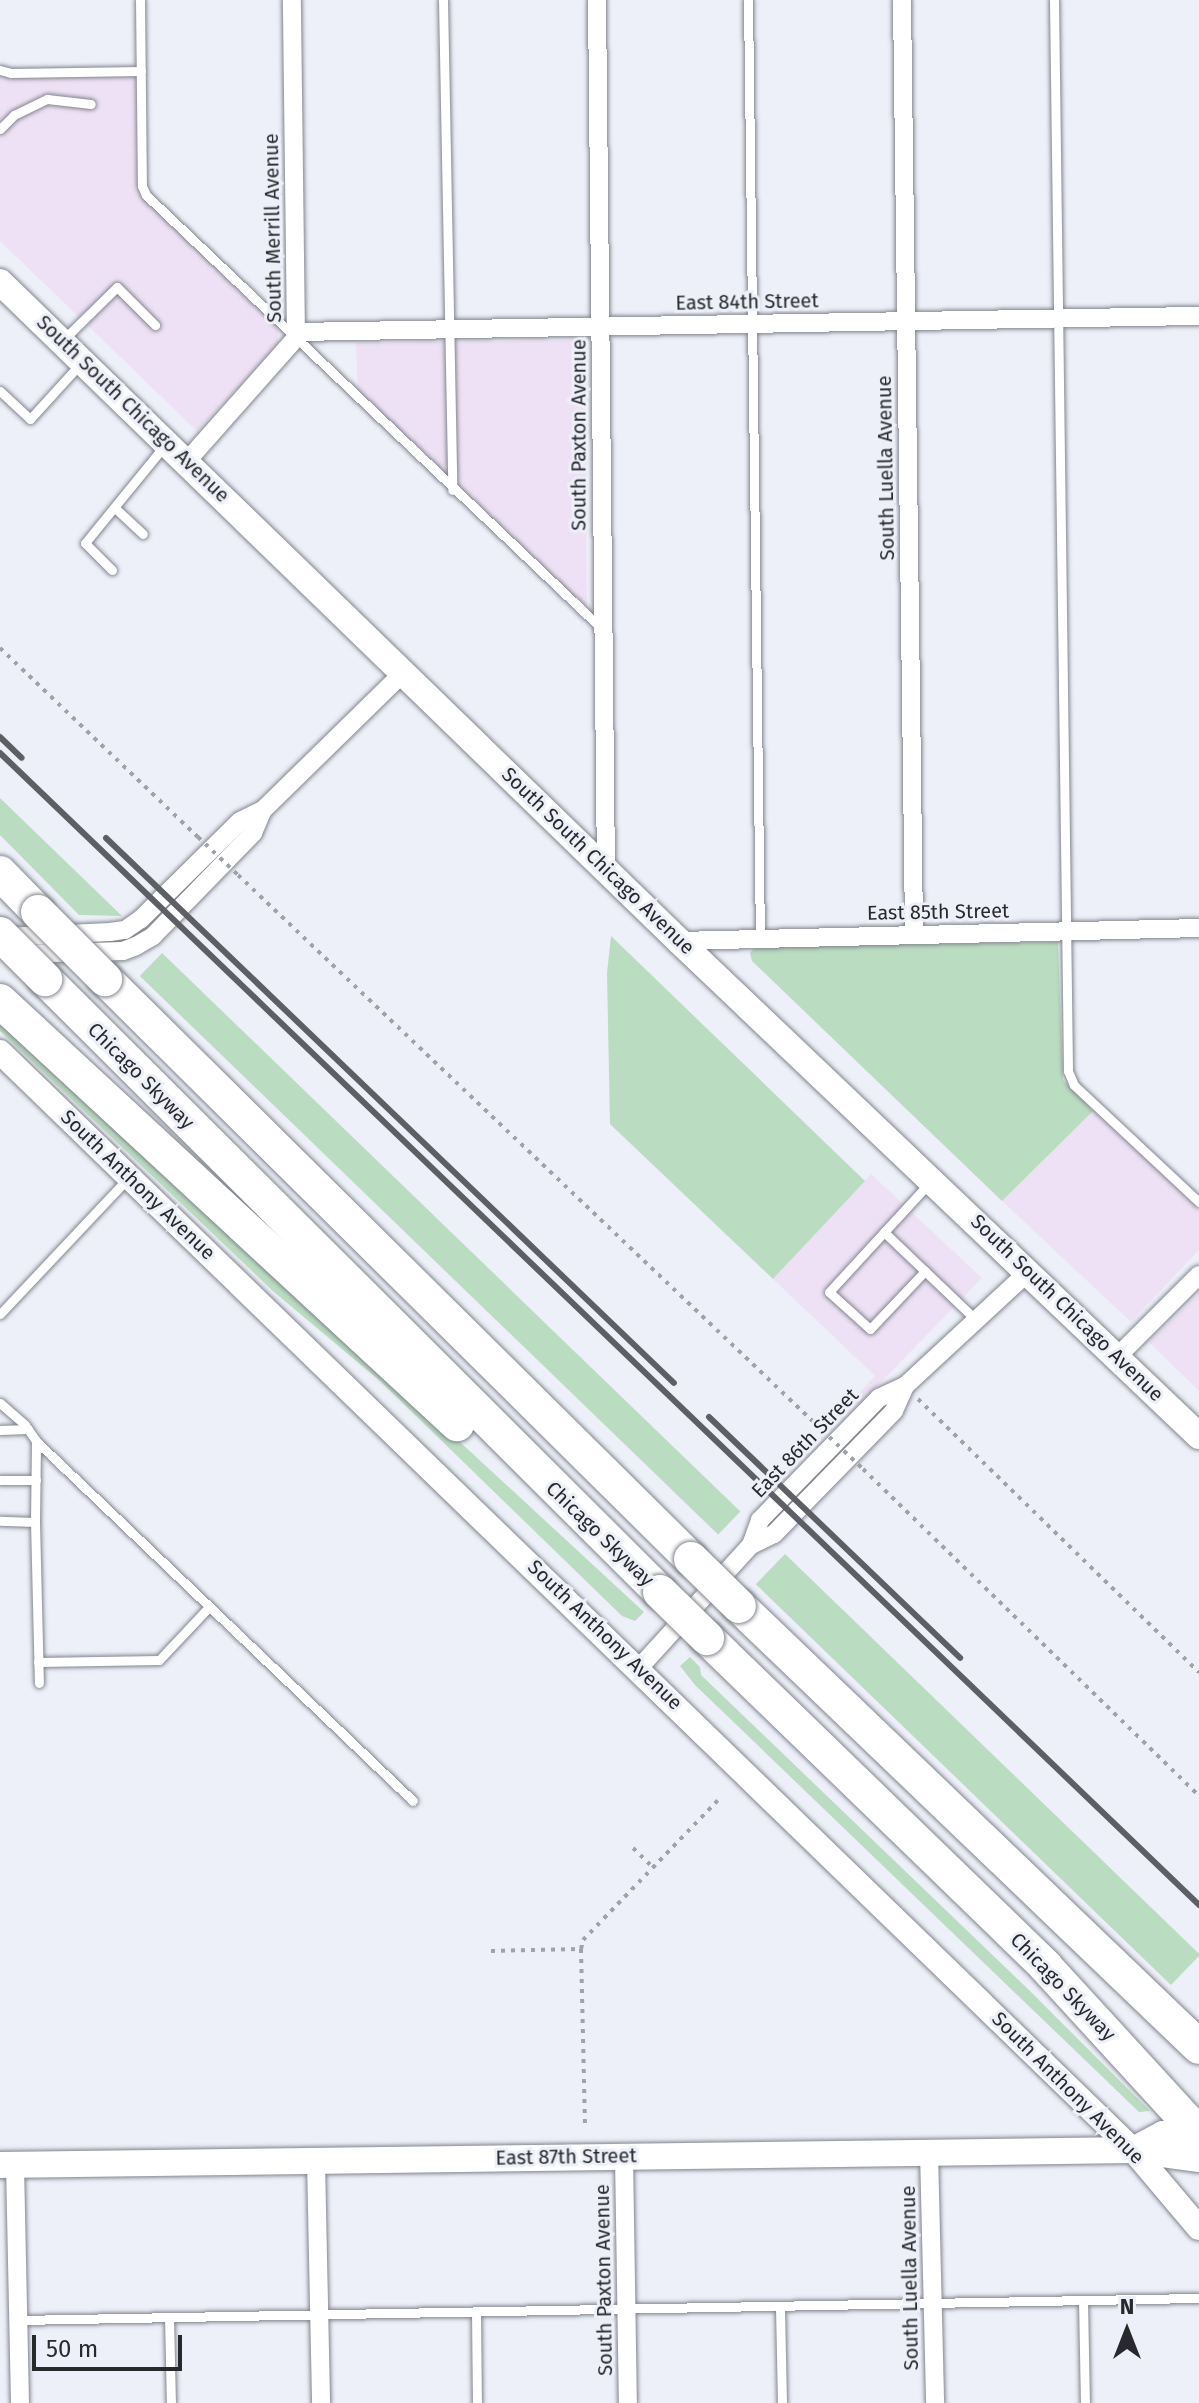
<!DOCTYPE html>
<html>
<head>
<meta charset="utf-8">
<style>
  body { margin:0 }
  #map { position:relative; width:1199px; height:2403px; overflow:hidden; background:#edf0f9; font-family:"Fira Sans",sans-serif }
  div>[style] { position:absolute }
  .commercial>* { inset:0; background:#eee1f5 }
  .green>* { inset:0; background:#badcc0; transform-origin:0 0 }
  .path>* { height:4px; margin-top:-2px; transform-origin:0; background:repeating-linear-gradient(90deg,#9fa2a9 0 4px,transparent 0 10px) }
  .roads { filter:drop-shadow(0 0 2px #82858d) drop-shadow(0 0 2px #82858d) }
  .service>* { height:9px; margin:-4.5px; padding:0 4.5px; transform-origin:4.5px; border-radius:4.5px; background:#fff }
  .minor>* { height:18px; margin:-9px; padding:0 9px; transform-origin:9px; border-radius:9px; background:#fff }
  .tertiary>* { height:24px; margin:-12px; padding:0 12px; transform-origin:12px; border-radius:12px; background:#fff }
  .secondary>* { height:26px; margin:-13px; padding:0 13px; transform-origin:13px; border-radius:13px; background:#fff }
  .motorway>* { height:34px; margin:-17px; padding:0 17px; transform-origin:17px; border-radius:17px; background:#fff }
  .rail>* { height:6px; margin:-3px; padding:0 3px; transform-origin:3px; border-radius:3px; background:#5d5f64 }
  .path-bridge>* { height:4px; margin-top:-2px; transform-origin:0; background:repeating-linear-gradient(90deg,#9fa2a9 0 4px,transparent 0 10px) }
  .bridges { filter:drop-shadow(0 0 2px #82858d) drop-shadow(0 0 2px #82858d) }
  .motorway-bridge>* { height:34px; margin:-17px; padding:0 17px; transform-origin:17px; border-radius:17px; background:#fff }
  span { translate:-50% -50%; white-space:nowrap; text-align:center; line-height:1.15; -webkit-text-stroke:6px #edf0f9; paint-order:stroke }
  .street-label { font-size:20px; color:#28292d }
  .north { position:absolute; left:1087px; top:2291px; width:80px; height:80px; -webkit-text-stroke:6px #edf0f9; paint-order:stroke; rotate:0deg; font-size:22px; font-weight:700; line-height:32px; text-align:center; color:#28292d }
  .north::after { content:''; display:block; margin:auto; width:28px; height:36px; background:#28292d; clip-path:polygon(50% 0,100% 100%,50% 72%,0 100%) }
  .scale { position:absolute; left:32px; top:2335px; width:150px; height:36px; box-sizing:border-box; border:4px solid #28292d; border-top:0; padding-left:10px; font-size:24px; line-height:28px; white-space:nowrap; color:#28292d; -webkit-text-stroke:6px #edf0f9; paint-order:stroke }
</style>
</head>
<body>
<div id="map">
  <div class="commercial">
    <i style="clip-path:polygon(0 70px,141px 71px,142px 186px,278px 316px,278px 345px,197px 431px,0 241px)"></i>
    <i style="clip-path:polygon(585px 340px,587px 612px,358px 401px,356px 343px)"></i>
    <i style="clip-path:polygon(1097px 1107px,1199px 1202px,1199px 1250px,1131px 1322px,1002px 1201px)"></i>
    <i style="clip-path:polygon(871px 1174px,982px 1278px,859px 1405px,853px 1399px,875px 1376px,773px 1279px)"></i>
    <i style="clip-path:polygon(1199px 1293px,1199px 1391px,1149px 1342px)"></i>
  </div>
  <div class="green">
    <i style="clip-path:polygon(0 798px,122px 916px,79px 915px,0 835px)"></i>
    <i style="clip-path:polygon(611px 936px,865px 1181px,773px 1279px,610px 1124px,607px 973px)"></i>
    <i style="clip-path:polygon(1058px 942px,1063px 1080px,1093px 1111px,1002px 1201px,752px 961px,750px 953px,756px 946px)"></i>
    <i style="left:162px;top:953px;width:804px;height:32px;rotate:44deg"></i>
    <i style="clip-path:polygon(0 1017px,644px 1612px,635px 1621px,622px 1616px,380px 1381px,274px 1292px,0 1031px)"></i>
    <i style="left:785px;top:1554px;width:577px;height:42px;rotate:44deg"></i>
    <i style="clip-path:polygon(690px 1657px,700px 1667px,701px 1675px,1028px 1989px,1150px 2111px,1139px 2112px,695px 1685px,680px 1666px)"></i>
  </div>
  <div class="path">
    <i style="left:0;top:648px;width:274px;rotate:43.7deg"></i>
    <i style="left:238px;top:875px;width:806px;rotate:43.54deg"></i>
    <i style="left:918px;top:1399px;width:392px;rotate:44.2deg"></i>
    <i style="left:863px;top:1469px;width:469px;rotate:44.2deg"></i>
    <i style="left:633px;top:1848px;width:28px;rotate:44deg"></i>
    <i style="left:581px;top:1949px;width:9px;rotate:-77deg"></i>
    <i style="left:583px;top:1940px;width:194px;rotate:-46deg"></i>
    <i style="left:491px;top:1951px;width:90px;rotate:-1.3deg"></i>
    <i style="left:581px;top:1949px;width:177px;rotate:88.7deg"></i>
  </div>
  <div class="roads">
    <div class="service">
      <i style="left:140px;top:0;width:186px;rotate:89.4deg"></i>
      <i style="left:142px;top:186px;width:10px;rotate:66deg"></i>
      <i style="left:146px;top:195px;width:630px;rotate:43.58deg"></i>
      <i style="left:443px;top:0;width:490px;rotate:88.9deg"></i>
      <i style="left:748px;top:0;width:939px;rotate:89.27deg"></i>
      <i style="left:1054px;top:0;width:1071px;rotate:89.25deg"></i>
      <i style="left:1068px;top:1071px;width:15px;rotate:67deg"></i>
      <i style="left:1074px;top:1085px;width:171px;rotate:43.1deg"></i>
      <i style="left:0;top:70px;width:11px;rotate:15deg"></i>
      <i style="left:11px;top:73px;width:130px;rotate:-0.9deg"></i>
      <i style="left:0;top:129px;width:20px;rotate:-45deg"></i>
      <i style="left:14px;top:115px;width:37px;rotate:-26deg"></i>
      <i style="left:47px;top:99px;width:44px;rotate:6.5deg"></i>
      <i style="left:64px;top:339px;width:74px;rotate:-44.5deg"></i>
      <i style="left:117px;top:287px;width:54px;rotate:45deg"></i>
      <i style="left:0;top:391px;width:41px;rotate:43deg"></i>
      <i style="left:30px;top:419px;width:76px;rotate:-47.7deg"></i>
      <i style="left:115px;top:508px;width:38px;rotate:43deg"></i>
      <i style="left:112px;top:570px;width:38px;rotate:-135deg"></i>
      <i style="left:85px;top:543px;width:127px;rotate:-50.8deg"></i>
      <i style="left:884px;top:1232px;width:126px;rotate:43.7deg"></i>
      <i style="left:925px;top:1271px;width:80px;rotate:133.5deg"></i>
      <i style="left:870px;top:1329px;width:55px;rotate:-137.9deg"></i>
      <i style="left:829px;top:1292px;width:149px;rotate:-47.4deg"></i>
      <i style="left:0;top:1314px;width:188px;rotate:-46.7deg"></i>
      <i style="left:0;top:1403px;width:33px;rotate:41deg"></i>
      <i style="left:25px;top:1425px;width:19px;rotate:55deg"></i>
      <i style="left:36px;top:1441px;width:81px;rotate:90.7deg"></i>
      <i style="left:35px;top:1522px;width:35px;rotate:-178deg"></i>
      <i style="left:0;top:1430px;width:28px;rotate:-2deg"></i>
      <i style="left:36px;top:1441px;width:521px;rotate:43.68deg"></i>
      <i style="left:0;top:1480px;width:36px"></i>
      <i style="left:35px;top:1522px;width:161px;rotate:88.6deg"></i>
      <i style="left:38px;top:1662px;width:121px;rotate:-0.9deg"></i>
      <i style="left:159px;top:1660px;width:73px;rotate:-46.7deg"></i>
      <i style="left:1083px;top:2300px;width:103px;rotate:88.9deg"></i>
      <i style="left:780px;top:2307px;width:96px;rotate:88.8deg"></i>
      <i style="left:476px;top:2312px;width:91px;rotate:89.4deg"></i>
      <i style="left:169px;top:2317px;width:86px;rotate:88.7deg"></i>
      <i style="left:18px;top:2320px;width:1181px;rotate:-1.07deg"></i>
    </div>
    <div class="minor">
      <i style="left:597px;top:0;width:869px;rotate:89.41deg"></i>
      <i style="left:902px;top:0;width:935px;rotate:89.26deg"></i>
      <i style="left:296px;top:332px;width:903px;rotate:-1.02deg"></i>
      <i style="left:187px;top:461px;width:164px;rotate:-48.5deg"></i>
      <i style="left:296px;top:338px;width:338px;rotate:-90.7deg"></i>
      <i style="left:3px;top:937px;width:107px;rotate:-2.7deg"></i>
      <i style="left:110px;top:932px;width:15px;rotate:-8deg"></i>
      <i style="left:125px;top:930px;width:19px;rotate:-35deg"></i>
      <i style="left:141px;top:919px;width:139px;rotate:-44.7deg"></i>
      <i style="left:240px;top:821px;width:25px;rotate:-26deg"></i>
      <i style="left:263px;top:810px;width:199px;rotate:-44.4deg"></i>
      <i style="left:679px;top:941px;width:520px;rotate:-1.43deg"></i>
      <i style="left:20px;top:954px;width:103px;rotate:-1.7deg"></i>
      <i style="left:123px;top:951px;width:14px;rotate:-21deg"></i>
      <i style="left:136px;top:946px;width:20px;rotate:-30deg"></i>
      <i style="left:153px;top:936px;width:144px;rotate:-45.8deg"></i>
      <i style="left:253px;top:833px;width:25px;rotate:-67deg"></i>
      <i style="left:1117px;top:1357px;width:116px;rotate:-45deg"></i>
      <i style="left:905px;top:1386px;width:169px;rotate:-42.8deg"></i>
      <i style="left:639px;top:1668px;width:166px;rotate:-47.7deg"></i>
      <i style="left:751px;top:1545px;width:27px;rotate:-70deg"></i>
      <i style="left:760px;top:1520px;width:170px;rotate:-45.7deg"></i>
      <i style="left:879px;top:1398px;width:29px;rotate:-25deg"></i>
      <i style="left:905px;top:1386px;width:27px;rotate:114deg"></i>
      <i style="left:894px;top:1411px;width:172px;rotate:134.3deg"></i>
      <i style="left:774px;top:1534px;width:25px;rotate:154deg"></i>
      <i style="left:929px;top:2152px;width:251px;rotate:88.6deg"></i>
      <i style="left:624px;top:2156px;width:247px;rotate:89.1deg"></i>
      <i style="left:316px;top:2161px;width:242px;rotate:88.8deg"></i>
      <i style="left:15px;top:2165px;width:238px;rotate:88.8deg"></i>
    </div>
    <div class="tertiary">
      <i style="left:0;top:1052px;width:1578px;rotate:44.1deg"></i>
      <i style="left:1133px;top:2150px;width:102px;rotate:49.8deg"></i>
    </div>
    <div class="secondary">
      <i style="left:0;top:282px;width:946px;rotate:44.14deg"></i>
      <i style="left:679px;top:941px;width:718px;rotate:43.59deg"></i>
      <i style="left:1133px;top:2150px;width:34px;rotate:-28deg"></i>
      <i style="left:1163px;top:2134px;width:36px"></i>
      <i style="left:0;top:2165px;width:1133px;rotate:-0.76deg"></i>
      <i style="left:1133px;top:2150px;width:67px;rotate:7.8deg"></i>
    </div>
    <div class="motorway">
      <i style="left:0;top:873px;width:54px;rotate:45.7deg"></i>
      <i style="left:45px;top:979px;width:868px;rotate:44.91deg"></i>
      <i style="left:105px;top:979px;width:824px;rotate:44.71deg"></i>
      <i style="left:0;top:1001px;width:623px;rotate:42.79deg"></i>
      <i style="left:739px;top:1606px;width:637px;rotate:43.79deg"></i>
      <i style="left:707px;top:1638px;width:472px;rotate:44.1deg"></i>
      <i style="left:1046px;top:1967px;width:226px;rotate:47.5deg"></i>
    </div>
  </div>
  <div class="rail">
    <i style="left:0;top:737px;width:30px;rotate:44deg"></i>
    <i style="left:0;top:753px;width:1663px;rotate:43.85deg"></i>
    <i style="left:106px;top:838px;width:787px;rotate:43.82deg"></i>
    <i style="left:709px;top:1417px;width:348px;rotate:43.8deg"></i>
  </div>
  <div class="path-bridge">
    <i style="left:198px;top:837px;width:55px;rotate:43.5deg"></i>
    <i style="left:822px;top:1430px;width:57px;rotate:43.6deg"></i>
  </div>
  <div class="bridges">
    <div class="motorway-bridge">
      <i style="left:38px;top:912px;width:95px;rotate:45deg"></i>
      <i style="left:0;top:934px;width:64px;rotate:45deg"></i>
      <i style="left:691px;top:1559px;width:67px;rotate:44.4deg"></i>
      <i style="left:660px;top:1592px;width:66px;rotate:44.4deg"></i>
    </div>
  </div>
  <div class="street-label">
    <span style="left:273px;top:228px;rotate:-91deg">South Merrill Avenue</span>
    <span style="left:747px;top:302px;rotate:-1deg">East 84th Street</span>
    <span style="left:133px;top:409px;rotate:44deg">South South Chicago Avenue</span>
    <span style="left:579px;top:435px;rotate:-90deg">South Paxton Avenue</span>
    <span style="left:886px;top:468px;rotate:-91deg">South Luella Avenue</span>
    <span style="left:598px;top:861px;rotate:44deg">South South Chicago Avenue</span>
    <span style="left:938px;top:912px;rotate:-1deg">East 85th Street</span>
    <span style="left:141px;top:1076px;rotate:45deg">Chicago Skyway</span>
    <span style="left:138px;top:1185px;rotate:44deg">South Anthony Avenue</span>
    <span style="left:1067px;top:1308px;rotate:44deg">South South Chicago Avenue</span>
    <span style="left:805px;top:1443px;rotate:-46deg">East 86th Street</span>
    <span style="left:600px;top:1534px;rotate:44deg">Chicago Skyway</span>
    <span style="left:605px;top:1635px;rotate:44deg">South Anthony Avenue</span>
    <span style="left:1063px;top:1987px;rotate:46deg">Chicago Skyway</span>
    <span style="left:1068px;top:2088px;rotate:45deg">South Anthony Avenue</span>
    <span style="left:566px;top:2157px;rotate:-1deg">East 87th Street</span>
    <span style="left:910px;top:2278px;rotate:-91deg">South Luella Avenue</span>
    <span style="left:604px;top:2280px;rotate:-91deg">South Paxton Avenue</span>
  </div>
  <div class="north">N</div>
  <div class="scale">50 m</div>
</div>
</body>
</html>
